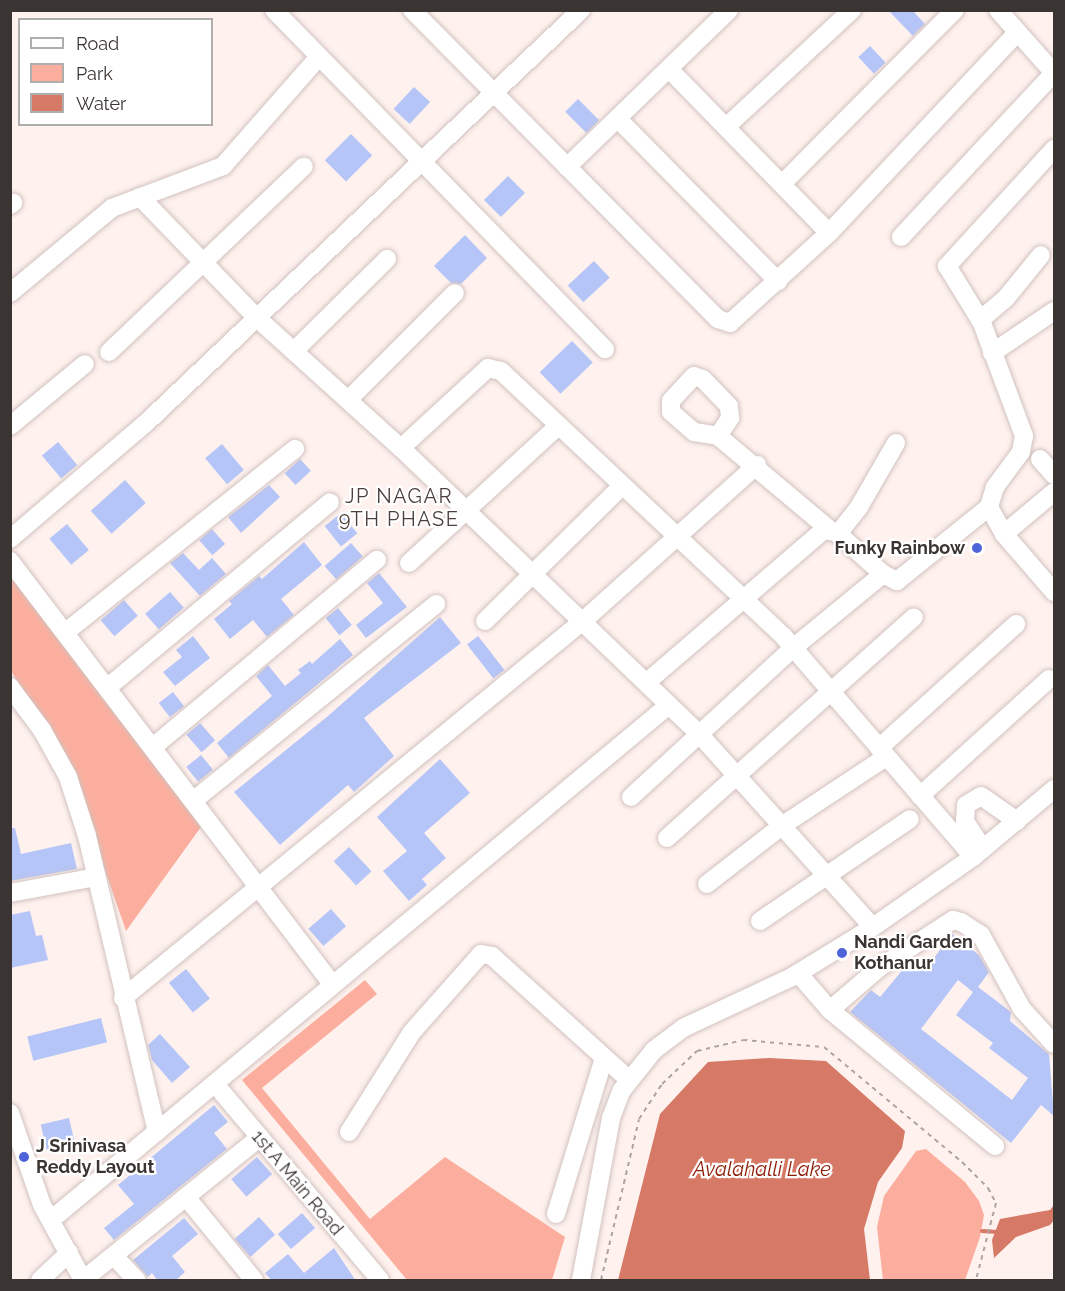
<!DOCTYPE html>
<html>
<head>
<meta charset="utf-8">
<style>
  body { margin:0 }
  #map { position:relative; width:1065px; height:1291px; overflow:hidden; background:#fef1ee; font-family:Raleway,sans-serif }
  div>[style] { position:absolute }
  .green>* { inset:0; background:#fbae9e }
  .water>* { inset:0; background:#d67966 }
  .stream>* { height:4px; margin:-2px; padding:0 2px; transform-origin:2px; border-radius:2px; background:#d67966 }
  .building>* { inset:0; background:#b6c5f7; transform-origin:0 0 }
  .path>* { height:2px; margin-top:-1px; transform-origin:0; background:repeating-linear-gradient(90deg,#ada3a0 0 4.5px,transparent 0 9px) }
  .roads { filter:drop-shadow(0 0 2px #d1c2be) drop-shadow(0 0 2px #d1c2be) }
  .minor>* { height:18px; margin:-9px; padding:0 9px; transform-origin:9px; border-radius:9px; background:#fff }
  .dots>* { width:16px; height:16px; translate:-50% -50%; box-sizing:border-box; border:3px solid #fff; border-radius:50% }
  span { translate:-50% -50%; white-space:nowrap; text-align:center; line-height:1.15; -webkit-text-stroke:4.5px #fff; paint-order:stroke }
  .poi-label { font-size:18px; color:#3a3432; font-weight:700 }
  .right { translate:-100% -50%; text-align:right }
  .left { translate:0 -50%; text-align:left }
  .street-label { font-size:18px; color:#3a3432 }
  .neighbourhood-label { font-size:20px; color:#4c3f3d; letter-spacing:1.5px }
  .water-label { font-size:20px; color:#8c1c06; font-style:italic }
  .frame { position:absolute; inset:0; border:12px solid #3a3432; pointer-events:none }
  .legend { position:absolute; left:18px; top:18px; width:195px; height:108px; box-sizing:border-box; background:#fff; border:2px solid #b0aead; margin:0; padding:8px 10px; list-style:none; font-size:18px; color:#3a3432 }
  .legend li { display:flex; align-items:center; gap:12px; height:30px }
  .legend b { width:30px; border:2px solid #b0aead }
</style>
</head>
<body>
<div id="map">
  <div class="green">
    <i style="clip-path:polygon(10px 563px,206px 820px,126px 931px,65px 755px,11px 671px)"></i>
    <i style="clip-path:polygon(365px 980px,377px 994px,262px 1088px,370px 1219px,445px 1157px,565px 1237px,552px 1280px,407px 1280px,242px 1080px)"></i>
    <i style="clip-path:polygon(926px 1149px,965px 1182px,979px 1201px,984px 1215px,980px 1237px,965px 1280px,883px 1280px,877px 1227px,884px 1196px,916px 1151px)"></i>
  </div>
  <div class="water">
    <i style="clip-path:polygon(769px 1058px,826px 1061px,905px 1131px,902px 1148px,878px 1182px,864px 1229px,870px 1280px,618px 1280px,660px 1114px,708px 1062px)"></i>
    <i style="clip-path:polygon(1054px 1205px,1054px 1220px,1050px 1225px,1016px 1237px,994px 1258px,992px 1240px,1000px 1219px,1050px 1210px)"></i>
  </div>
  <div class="stream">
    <i style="left:982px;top:1231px;width:15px;rotate:4deg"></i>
  </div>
  <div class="building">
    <i style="clip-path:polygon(888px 10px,912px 10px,925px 24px,913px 36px)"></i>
    <i style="left:870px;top:46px;width:23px;height:16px;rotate:47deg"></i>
    <i style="left:414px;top:87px;width:22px;height:30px;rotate:43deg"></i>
    <i style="left:578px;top:99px;width:30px;height:18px;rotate:45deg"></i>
    <i style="left:351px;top:134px;width:30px;height:37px;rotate:45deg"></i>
    <i style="left:508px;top:176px;width:24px;height:34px;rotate:45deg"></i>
    <i style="clip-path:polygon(465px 235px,487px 258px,461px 284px,451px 283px,434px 266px)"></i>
    <i style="left:594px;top:261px;width:23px;height:36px;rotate:47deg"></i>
    <i style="left:572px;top:341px;width:30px;height:45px;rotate:46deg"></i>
    <i style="left:58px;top:442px;width:30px;height:21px;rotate:50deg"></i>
    <i style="left:222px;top:444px;width:34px;height:22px;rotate:50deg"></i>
    <i style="left:300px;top:459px;width:16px;height:21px;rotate:47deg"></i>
    <i style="left:125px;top:480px;width:31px;height:46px;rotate:48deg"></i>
    <i style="clip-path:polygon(269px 485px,280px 497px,241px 533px,228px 517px)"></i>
    <i style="left:341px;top:513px;width:26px;height:21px;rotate:51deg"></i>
    <i style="left:67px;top:524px;width:34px;height:23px;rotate:50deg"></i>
    <i style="left:212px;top:529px;width:20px;height:17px;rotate:49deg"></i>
    <i style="clip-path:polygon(304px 542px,322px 565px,281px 599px,294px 615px,267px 637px,253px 620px,230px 639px,214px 619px,232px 604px,229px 601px,259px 576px,262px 579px)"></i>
    <i style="left:351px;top:543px;width:18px;height:35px;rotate:49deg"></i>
    <i style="clip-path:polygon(183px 553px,199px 570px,212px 558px,226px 574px,200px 596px,170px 563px)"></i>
    <i style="clip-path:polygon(379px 573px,407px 607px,366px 638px,356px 625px,383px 603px,367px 583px)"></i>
    <i style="left:170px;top:592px;width:21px;height:33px;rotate:49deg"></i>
    <i style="left:124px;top:600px;width:21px;height:31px;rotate:49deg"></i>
    <i style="left:338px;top:608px;width:22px;height:16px;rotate:51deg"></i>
    <i style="clip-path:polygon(440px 617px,461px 643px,364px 718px,394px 756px,354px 792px,348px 785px,280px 845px,234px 792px,328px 716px)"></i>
    <i style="clip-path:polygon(193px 636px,210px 658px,175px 686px,163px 672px,182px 657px,176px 650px)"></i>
    <i style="left:478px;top:636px;width:43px;height:14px;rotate:52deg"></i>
    <i style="clip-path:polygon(340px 639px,353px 655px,229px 758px,217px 743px,272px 696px,256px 676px,268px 665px,285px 686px,301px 673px,298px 670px,310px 661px,312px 664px)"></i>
    <i style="left:173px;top:692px;width:18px;height:18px;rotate:52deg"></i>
    <i style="left:200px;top:723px;width:23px;height:18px;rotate:49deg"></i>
    <i style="left:201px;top:755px;width:19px;height:19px;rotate:51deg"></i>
    <i style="clip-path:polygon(440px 759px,470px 793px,424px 833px,446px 858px,422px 879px,427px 885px,409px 901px,383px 871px,407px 851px,377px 817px)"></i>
    <i style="clip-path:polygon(10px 828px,15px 828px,21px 854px,71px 843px,77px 869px,10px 881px)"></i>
    <i style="left:349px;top:847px;width:33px;height:21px;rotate:47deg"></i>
    <i style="left:331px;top:909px;width:23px;height:30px;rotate:49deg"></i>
    <i style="clip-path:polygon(30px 911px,36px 936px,42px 935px,48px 960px,10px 968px,10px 915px)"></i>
    <i style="clip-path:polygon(evenodd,952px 934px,979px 955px,989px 972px,978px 987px,1011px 1012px,1010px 1021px,1049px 1054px,1054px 1116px,1041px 1105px,1011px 1143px,850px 1012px,871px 990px,880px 997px,910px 961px,924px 971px,952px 934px,958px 980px,973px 992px,956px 1015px,993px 1043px,989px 1048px,1028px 1078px,1012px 1100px,921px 1029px,958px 980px)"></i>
    <i style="left:186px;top:969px;width:38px;height:22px;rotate:51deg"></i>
    <i style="left:101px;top:1018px;width:25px;height:76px;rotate:76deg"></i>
    <i style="clip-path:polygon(160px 1034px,190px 1067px,172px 1083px,152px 1060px,148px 1045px)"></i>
    <i style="clip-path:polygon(214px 1105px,228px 1122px,214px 1133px,227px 1149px,114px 1240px,104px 1228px,134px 1204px,118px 1185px)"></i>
    <i style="left:69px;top:1118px;width:26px;height:29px;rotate:77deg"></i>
    <i style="left:257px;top:1157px;width:23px;height:34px;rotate:49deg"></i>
    <i style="left:302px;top:1213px;width:20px;height:32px;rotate:49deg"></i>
    <i style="left:259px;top:1217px;width:24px;height:33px;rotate:48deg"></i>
    <i style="clip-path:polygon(184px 1218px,198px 1234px,172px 1256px,185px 1272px,175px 1281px,158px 1281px,152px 1273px,148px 1277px,133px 1260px)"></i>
    <i style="clip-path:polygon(334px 1248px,356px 1281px,272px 1281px,265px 1273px,288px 1254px,304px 1273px)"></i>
  </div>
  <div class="path">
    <i style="left:601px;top:1280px;width:165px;rotate:-76.7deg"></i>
    <i style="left:639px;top:1119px;width:42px;rotate:-56.7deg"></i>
    <i style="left:662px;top:1084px;width:48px;rotate:-43.3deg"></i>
    <i style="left:697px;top:1051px;width:47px;rotate:-13.4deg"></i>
    <i style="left:743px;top:1040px;width:81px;rotate:4.9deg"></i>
    <i style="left:824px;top:1047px;width:180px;rotate:39.8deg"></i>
    <i style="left:962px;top:1162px;width:37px;rotate:45deg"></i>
    <i style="left:988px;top:1188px;width:17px;rotate:62deg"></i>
    <i style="left:996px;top:1203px;width:80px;rotate:104.6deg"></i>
  </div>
  <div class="roads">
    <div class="minor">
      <i style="left:274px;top:10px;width:474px;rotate:45.7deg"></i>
      <i style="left:412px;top:10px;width:435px;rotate:45.3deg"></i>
      <i style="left:718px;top:319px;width:13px;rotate:18deg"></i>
      <i style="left:730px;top:323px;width:134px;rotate:-42.3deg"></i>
      <i style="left:829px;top:233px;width:274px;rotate:-46.8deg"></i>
      <i style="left:998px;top:10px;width:84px;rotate:48.4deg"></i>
      <i style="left:669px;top:69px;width:229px;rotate:45.7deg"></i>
      <i style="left:618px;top:119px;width:228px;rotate:45.4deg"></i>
      <i style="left:726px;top:127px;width:172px;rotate:-42.9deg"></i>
      <i style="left:1054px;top:149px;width:159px;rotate:132.4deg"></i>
      <i style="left:947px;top:266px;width:67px;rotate:58.4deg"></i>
      <i style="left:982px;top:323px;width:121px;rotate:69.6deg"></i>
      <i style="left:1024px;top:436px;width:16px;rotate:101deg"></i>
      <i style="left:1021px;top:452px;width:44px;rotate:126.6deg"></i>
      <i style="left:995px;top:487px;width:21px;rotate:107deg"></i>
      <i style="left:989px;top:507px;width:31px;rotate:61deg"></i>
      <i style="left:1004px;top:534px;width:77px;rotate:49.2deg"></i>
      <i style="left:567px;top:167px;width:226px;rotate:-44.1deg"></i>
      <i style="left:782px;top:184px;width:245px;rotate:-45.2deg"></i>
      <i style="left:140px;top:197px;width:168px;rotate:46deg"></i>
      <i style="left:257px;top:318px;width:194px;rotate:42.1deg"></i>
      <i style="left:401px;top:448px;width:414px;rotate:43.8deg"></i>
      <i style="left:700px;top:735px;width:258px;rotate:48deg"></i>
      <i style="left:10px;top:205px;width:4px;rotate:-34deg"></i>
      <i style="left:901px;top:237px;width:224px;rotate:-47deg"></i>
      <i style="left:10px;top:293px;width:133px;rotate:-39.8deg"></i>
      <i style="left:112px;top:208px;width:119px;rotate:-20.7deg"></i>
      <i style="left:223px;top:166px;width:144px;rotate:-48.7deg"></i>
      <i style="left:980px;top:320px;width:34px;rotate:-40deg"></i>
      <i style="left:1006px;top:298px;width:55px;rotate:-50.9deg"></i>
      <i style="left:294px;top:351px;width:131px;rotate:-44.7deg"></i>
      <i style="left:109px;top:352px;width:269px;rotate:-43.6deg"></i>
      <i style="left:992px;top:353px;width:75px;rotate:-34.1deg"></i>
      <i style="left:348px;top:400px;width:151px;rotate:-45deg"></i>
      <i style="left:10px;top:426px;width:97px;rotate:-39.6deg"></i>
      <i style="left:718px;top:436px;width:22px;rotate:-56deg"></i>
      <i style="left:730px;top:418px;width:12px;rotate:-95deg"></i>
      <i style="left:729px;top:406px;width:37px;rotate:-134deg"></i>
      <i style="left:703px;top:379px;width:9px;rotate:-162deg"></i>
      <i style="left:694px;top:376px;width:34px;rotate:133deg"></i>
      <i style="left:671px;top:401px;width:11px;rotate:90deg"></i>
      <i style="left:671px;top:412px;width:30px;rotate:41deg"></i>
      <i style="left:694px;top:432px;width:24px;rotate:9deg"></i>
      <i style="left:718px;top:436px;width:146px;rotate:40deg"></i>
      <i style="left:401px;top:448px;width:118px;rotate:-42.6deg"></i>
      <i style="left:488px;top:368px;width:13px;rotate:13deg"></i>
      <i style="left:501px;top:371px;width:388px;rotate:43.2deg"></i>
      <i style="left:784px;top:637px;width:290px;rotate:49.3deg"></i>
      <i style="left:1040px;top:459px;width:21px;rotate:49deg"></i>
      <i style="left:838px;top:534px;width:34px;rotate:-52deg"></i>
      <i style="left:859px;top:507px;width:74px;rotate:-60deg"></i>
      <i style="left:1004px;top:534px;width:65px;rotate:-40deg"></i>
      <i style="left:10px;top:539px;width:179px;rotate:-40.5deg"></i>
      <i style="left:146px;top:423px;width:600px;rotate:-43.51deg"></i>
      <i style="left:10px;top:561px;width:532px;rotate:52.72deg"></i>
      <i style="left:409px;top:563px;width:202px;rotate:-42.6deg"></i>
      <i style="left:485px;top:621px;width:192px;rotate:-44.6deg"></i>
      <i style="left:67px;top:631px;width:292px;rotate:-38.6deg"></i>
      <i style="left:647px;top:682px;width:233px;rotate:-40.7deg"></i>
      <i style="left:824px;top:530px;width:12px;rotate:9deg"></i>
      <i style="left:836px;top:532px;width:63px;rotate:41.8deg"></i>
      <i style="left:883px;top:574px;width:16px;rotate:27deg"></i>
      <i style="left:897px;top:581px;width:118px;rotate:-38.8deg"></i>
      <i style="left:10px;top:687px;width:54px;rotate:53.3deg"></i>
      <i style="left:42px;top:730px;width:54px;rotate:61deg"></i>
      <i style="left:68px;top:777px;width:62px;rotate:72.1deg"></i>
      <i style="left:87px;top:836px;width:304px;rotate:76.7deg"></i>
      <i style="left:107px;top:688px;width:290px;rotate:-39.8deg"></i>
      <i style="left:153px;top:747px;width:292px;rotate:-39.9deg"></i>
      <i style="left:879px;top:748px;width:185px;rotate:-42.1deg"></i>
      <i style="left:920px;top:796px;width:174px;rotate:-42.2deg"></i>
      <i style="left:631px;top:797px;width:220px;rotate:-42.6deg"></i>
      <i style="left:793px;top:648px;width:117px;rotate:-39.4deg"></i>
      <i style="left:193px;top:801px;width:313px;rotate:-39deg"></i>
      <i style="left:667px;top:838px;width:331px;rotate:-41.8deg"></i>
      <i style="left:983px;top:849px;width:33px;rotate:-123deg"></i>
      <i style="left:965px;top:821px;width:16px;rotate:-86deg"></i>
      <i style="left:966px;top:805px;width:17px;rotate:-31deg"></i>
      <i style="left:981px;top:796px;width:44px;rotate:34.8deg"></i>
      <i style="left:707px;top:884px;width:96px;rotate:-37.8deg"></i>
      <i style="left:783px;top:825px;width:123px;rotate:-33.4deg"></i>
      <i style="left:10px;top:893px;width:87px;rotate:-10.5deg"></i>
      <i style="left:760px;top:921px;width:181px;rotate:-34.2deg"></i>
      <i style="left:798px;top:973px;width:49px;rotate:49.1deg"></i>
      <i style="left:830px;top:1010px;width:66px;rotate:-40.7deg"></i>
      <i style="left:880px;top:967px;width:87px;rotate:-32.8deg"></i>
      <i style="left:953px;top:920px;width:8px;rotate:14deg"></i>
      <i style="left:961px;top:922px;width:24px;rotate:33deg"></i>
      <i style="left:981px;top:935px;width:85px;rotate:61deg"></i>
      <i style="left:1022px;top:1009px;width:47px;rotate:47.6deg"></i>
      <i style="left:123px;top:998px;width:595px;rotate:-39.34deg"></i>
      <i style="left:583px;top:621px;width:234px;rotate:-41.9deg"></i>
      <i style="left:830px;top:1010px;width:214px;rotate:39.5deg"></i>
      <i style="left:215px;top:1084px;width:256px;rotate:49.9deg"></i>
      <i style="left:10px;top:1113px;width:97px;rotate:70.8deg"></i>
      <i style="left:42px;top:1205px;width:85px;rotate:61.3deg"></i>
      <i style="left:349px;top:1132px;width:118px;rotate:-57.8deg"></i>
      <i style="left:412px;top:1032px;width:104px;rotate:-48.5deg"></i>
      <i style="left:481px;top:954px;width:11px;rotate:10deg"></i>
      <i style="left:492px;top:956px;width:185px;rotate:42.1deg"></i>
      <i style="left:186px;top:1197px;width:107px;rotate:50.7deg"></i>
      <i style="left:556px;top:1214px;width:163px;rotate:-72.9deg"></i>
      <i style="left:50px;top:1216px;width:8px;rotate:-14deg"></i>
      <i style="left:58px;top:1214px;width:795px;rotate:-39.8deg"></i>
      <i style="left:114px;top:1256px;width:33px;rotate:47deg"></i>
      <i style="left:40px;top:1280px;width:40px;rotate:-43deg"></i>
      <i style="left:83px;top:1280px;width:226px;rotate:-38.9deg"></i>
      <i style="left:581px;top:1280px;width:165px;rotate:-79.5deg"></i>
      <i style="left:611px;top:1118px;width:30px;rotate:-69deg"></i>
      <i style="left:622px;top:1090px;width:51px;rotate:-51.3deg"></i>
      <i style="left:654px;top:1050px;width:36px;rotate:-37deg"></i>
      <i style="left:683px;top:1028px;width:120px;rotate:-25.1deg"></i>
      <i style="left:792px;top:977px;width:95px;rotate:-31.7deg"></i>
      <i style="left:873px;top:927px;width:122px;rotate:-35deg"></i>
      <i style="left:973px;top:857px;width:106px;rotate:-40deg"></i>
    </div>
  </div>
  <div class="dots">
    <i style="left:977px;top:548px;background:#5064da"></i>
    <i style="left:842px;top:953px;background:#5064da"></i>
    <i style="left:24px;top:1157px;background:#5064da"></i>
  </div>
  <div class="poi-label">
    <span class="right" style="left:965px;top:548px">Funky Rainbow</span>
    <span class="left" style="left:854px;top:953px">Nandi Garden<br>Kothanur</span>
    <span class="left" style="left:36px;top:1157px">J Srinivasa<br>Reddy Layout</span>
  </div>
  <div class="street-label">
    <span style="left:297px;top:1183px;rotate:50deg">1st A Main Road</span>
  </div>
  <div class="neighbourhood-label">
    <span style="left:399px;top:508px">JP NAGAR<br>9TH PHASE</span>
  </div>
  <div class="water-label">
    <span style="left:762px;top:1169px">Avalahalli Lake</span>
  </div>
  <div class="frame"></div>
  <ul class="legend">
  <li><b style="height:8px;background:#fff"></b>Road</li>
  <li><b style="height:16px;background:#fbae9e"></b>Park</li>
  <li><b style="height:16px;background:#d67966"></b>Water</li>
  </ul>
</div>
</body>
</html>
